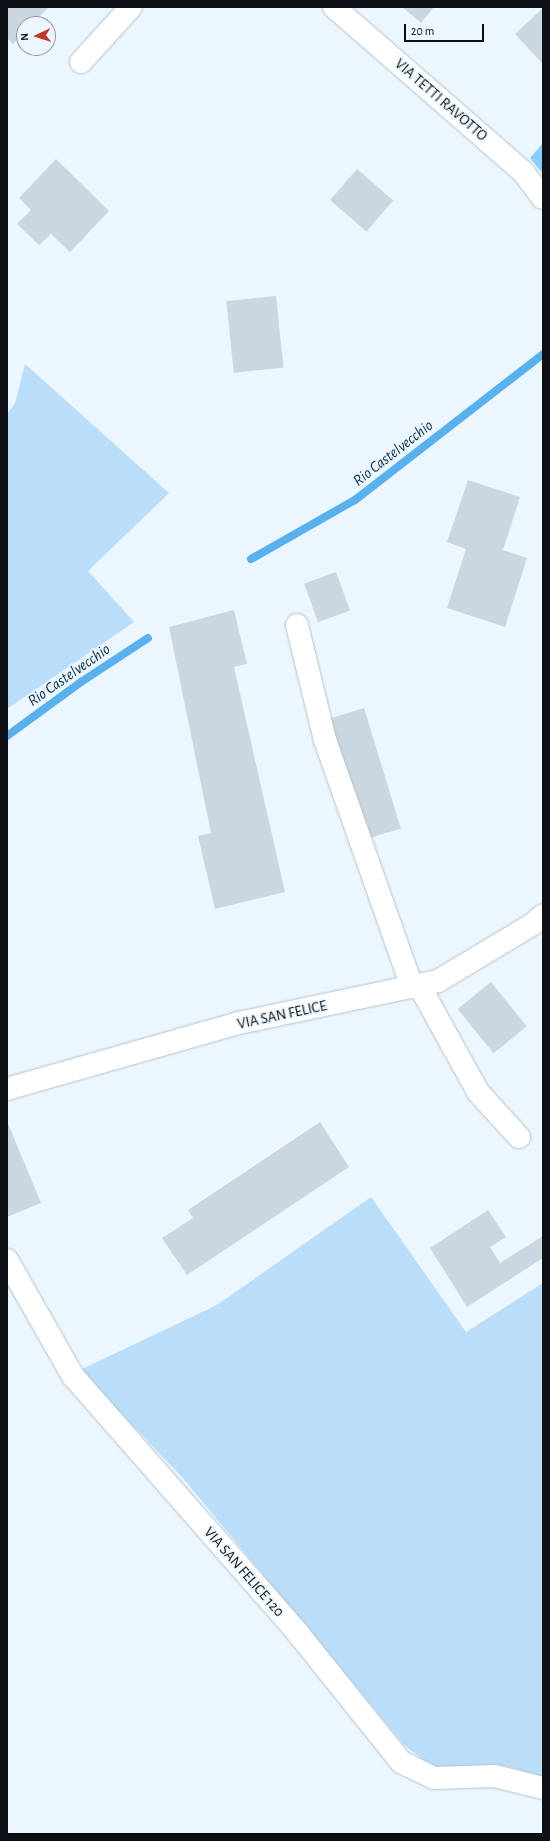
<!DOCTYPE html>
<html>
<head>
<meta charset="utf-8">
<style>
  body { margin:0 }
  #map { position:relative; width:550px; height:1841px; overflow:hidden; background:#ecf6fe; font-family:"Alegreya Sans",sans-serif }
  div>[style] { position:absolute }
  .green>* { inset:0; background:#badef9 }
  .forest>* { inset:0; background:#8aceff }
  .stream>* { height:8px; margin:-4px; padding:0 4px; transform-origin:4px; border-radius:4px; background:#58b0ed }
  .building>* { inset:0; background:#cbd7e0; transform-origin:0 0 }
  .roads { filter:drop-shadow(0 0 1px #b7c2cb) drop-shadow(0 0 1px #b7c2cb) }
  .minor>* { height:22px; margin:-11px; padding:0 11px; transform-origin:11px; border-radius:11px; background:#fff }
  span { translate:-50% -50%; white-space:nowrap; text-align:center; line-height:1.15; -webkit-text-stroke:3.5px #ecf6fe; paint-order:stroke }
  .street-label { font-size:15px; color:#0c1013 }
  .water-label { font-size:16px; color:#062e46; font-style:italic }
  .frame { position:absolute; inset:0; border:8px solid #0c1013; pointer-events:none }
  .north { position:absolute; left:16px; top:16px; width:40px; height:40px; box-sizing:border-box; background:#ecf6fe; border:1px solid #929aa0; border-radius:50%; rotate:266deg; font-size:11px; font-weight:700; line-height:16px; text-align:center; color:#0c1013 }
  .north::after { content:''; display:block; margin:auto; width:14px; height:18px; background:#c23623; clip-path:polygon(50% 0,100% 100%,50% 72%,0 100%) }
  .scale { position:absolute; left:404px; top:24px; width:80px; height:18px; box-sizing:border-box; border:2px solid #0c1013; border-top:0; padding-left:5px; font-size:12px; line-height:14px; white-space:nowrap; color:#0c1013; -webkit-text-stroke:3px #ecf6fe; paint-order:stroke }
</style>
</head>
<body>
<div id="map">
  <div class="green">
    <i style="clip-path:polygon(25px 364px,169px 493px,88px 571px,134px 622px,7px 709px,7px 414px,15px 403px)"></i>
    <i style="clip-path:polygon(371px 1197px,466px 1332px,543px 1283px,543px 1777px,505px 1766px,433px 1767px,404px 1745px,182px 1477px,80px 1370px,217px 1305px)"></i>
  </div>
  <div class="forest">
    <i style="clip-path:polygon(543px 143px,543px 174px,530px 158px)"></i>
  </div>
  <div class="stream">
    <i style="left:251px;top:559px;width:120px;rotate:-29.6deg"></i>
    <i style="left:355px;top:500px;width:238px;rotate:-37.8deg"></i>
    <i style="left:7px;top:736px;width:92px;rotate:-36.1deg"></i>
    <i style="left:81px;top:682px;width:80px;rotate:-33.3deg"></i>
  </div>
  <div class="building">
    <i style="clip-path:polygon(7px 7px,49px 7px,32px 24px,24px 24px,24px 33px,13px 44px,7px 38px)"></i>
    <i style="clip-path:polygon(402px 7px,434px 7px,421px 23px)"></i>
    <i style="clip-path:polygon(543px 8px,543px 64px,515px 34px)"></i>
    <i style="clip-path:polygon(56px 159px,109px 211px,70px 252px,51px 234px,39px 245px,17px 224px,31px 210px,19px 198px)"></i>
    <i style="left:357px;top:169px;width:48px;height:41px;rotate:41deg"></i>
    <i style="left:276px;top:296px;width:72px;height:50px;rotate:84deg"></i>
    <i style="clip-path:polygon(468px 480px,520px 497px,503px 550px,527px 558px,505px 627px,447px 608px,466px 549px,447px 542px)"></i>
    <i style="left:336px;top:572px;width:41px;height:34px;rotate:70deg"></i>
    <i style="clip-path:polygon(234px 610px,247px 664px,234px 667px,285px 892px,215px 909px,198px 836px,211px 833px,169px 627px)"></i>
    <i style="left:364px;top:708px;width:126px;height:36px;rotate:73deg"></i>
    <i style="left:491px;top:982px;width:57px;height:43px;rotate:51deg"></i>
    <i style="clip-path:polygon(7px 1121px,41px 1203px,7px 1217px)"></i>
    <i style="clip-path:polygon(320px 1122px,349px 1167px,187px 1275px,162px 1238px,193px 1218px,188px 1210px)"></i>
    <i style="clip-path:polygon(488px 1210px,506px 1237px,490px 1247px,500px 1263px,543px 1236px,543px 1258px,467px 1307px,430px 1248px)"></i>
  </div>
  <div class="roads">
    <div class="minor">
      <i style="left:334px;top:7px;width:252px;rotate:41.1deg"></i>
      <i style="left:524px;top:173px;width:31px;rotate:53deg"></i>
      <i style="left:81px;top:62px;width:74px;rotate:-47.7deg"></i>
      <i style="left:297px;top:625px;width:118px;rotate:76.3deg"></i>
      <i style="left:325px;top:740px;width:262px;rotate:70.6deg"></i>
      <i style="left:419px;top:985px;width:122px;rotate:61.1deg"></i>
      <i style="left:478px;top:1092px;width:61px;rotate:47.7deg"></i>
      <i style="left:7px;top:1089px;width:241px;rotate:-15.9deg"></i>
      <i style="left:239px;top:1023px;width:203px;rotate:-11.9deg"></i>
      <i style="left:438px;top:981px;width:111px;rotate:-31deg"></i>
      <i style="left:533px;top:924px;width:13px;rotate:-42deg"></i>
      <i style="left:7px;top:1260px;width:133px;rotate:60.4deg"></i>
      <i style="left:73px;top:1376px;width:340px;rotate:48.8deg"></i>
      <i style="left:297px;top:1632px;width:166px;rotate:51.3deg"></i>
      <i style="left:401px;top:1762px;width:37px;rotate:26deg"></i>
      <i style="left:434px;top:1778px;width:60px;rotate:-1.9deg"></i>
      <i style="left:494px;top:1776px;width:50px;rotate:13.8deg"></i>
    </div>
  </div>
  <div class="street-label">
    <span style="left:441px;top:100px;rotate:41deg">VIA TETTI RAVOTTO</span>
    <span style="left:282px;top:1015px;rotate:-12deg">VIA SAN FELICE</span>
    <span style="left:244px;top:1572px;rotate:49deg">VIA SAN FELICE 120</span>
  </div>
  <div class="water-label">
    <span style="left:393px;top:453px;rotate:-38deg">Rio Castelvecchio</span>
    <span style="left:69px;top:675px;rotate:-35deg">Rio Castelvecchio</span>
  </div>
  <div class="frame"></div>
  <div class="north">N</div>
  <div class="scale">20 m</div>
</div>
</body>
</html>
